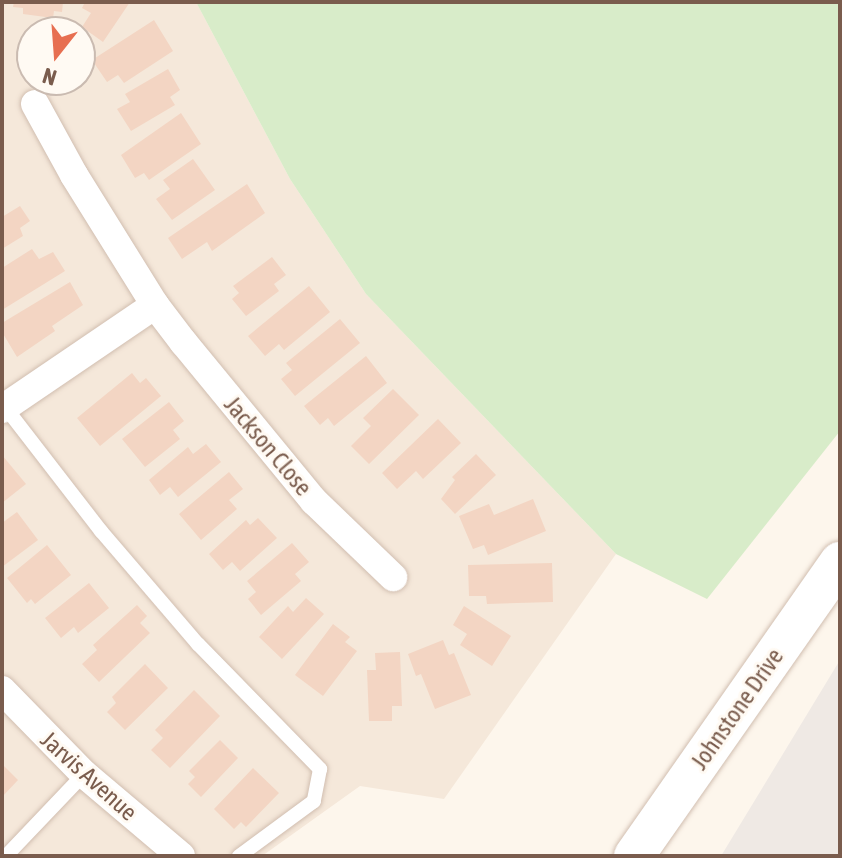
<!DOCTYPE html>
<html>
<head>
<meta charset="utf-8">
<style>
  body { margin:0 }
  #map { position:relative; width:842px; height:858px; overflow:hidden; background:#fdf6ec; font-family:"Asap Condensed",sans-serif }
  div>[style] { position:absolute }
  .residential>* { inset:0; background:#f5e8da }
  .industrial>* { inset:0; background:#efe9e4 }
  .green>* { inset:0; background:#d8ecc9 }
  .building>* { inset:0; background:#f3d5c3 }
  .roads { filter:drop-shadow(0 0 2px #d1beb0) drop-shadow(0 0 2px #d1beb0) }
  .lane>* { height:14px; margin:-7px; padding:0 7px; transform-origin:7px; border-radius:7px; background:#fff }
  .street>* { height:28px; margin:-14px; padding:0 14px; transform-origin:14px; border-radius:14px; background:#fff }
  .secondary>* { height:40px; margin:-20px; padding:0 20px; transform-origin:20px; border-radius:20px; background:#fff }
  span { translate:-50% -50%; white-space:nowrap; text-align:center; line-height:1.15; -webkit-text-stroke:6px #fffaf3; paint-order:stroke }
  .street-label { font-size:24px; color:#7a5c4d }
  .frame { position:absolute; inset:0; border:4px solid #7a5c4d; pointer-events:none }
  .north { position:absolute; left:16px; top:16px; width:80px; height:80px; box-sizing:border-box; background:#fffaf3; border:2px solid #cabbb1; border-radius:50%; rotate:197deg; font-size:22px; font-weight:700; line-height:32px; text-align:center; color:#7a5c4d }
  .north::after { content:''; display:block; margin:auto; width:28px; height:36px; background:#e76f51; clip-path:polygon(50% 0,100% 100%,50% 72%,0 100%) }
</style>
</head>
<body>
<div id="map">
  <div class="residential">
    <i style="clip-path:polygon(evenodd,2px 2px,196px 2px,290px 179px,366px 294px,616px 554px,444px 799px,360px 786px,262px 856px,2px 856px,2px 2px,32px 32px,80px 32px,80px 80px,32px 80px,32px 32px)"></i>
  </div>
  <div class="industrial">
    <i style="clip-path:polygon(840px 660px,840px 856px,721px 856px)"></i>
  </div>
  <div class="green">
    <i style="clip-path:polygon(196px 2px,840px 2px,840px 431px,707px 599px,616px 554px,366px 294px,290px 179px)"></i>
  </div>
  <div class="building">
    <i style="clip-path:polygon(14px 2px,63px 2px,62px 12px,54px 11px,53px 18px,23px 14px,23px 8px,13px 7px)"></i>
    <i style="clip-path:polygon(85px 2px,130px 2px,103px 42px,82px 27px,91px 13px,82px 8px)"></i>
    <i style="clip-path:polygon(154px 20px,173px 51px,124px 83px,118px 75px,107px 82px,92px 60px)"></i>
    <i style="clip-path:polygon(168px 69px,180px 90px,170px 97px,175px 105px,131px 131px,117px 109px,130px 102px,125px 94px)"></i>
    <i style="clip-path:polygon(181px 113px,201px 144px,149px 180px,144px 173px,135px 178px,121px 155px)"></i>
    <i style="clip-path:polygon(193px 159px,215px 190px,172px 220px,156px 199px,170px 189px,163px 180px)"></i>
    <i style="clip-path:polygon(247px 184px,265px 213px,212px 251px,207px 242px,182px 259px,168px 238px)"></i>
    <i style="clip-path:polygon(20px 206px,30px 221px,20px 228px,23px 236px,2px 249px,2px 217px)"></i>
    <i style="clip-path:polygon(32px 249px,39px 259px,53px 252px,65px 271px,2px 310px,2px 268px)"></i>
    <i style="clip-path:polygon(272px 257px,286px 275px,274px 284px,279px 291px,246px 316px,232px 299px,239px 293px,233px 286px)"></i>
    <i style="clip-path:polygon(70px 282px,83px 305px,52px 326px,55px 331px,17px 357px,2px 332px,2px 323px)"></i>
    <i style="clip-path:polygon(309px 286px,330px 312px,284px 350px,279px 344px,265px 356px,248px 336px)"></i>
    <i style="clip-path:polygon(340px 319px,360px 343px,295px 396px,281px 379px,292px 370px,286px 363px)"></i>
    <i style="clip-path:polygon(366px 356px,387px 383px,334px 426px,328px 418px,320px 425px,304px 406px)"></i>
    <i style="clip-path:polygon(132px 373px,140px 383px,146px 378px,161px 396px,100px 446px,77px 418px)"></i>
    <i style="clip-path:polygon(393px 389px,419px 415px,369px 464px,351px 446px,371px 426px,363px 418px)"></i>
    <i style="clip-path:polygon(169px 402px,184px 421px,173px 430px,180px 439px,145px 467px,122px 439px)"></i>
    <i style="clip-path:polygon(438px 419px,461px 443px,423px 479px,416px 471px,397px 489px,382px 473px)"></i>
    <i style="clip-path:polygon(206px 444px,221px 462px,178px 497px,170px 487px,160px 495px,149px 480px,188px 447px,193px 454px)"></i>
    <i style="clip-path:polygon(476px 454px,496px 475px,455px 514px,441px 499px,455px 480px,452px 477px)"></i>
    <i style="clip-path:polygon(2px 455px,26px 484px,2px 503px)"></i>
    <i style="clip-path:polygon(229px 472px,243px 489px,229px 500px,237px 509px,201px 540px,179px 514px)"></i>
    <i style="clip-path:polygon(533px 499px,546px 531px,488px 555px,484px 545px,473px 549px,459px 516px,489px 504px,494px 515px)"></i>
    <i style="clip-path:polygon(17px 512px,38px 540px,2px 567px,2px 523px)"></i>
    <i style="clip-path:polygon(258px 518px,277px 538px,240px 571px,232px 562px,223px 570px,209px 554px,246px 520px,250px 525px)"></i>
    <i style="clip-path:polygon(292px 543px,309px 562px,295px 574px,301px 581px,261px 615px,248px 599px,256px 592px,247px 581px)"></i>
    <i style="clip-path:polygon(47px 545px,71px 575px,35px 604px,31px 599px,27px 603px,7px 578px)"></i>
    <i style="clip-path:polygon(552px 563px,553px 602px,487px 604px,486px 596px,469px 596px,468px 565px)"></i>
    <i style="clip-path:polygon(89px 583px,109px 608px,78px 633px,74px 627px,61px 638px,45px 618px)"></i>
    <i style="clip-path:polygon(306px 598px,324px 614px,282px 659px,259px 637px,288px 606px,293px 612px)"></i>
    <i style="clip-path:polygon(137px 605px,147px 616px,140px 623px,150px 633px,99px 682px,82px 664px,97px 650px,93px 645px)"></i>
    <i style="clip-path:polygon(464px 606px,511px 636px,492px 666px,460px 645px,467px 634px,453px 625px)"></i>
    <i style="clip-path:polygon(333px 624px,350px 637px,345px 642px,357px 651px,323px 696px,295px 675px)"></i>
    <i style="clip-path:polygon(443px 640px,449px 655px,454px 653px,471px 695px,435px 709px,421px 674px,416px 676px,408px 654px)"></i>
    <i style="clip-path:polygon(400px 652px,402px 706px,392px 706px,392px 721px,369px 721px,367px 670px,376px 670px,375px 653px)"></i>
    <i style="clip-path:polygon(145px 664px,168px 688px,125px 730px,107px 712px,116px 703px,112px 697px)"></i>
    <i style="clip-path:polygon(194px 690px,220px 716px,170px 768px,151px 750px,163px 738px,155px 730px)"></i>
    <i style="clip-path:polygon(220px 740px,238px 758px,201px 797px,188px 784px,195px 777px,189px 771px)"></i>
    <i style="clip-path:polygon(2px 764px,18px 780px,2px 797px)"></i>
    <i style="clip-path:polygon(253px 768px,279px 793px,246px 827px,241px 822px,234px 829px,214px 809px)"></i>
  </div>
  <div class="roads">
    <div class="lane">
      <i style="left:2px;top:403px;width:162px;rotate:52.3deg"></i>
      <i style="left:101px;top:531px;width:149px;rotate:49.4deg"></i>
      <i style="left:198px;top:644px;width:175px;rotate:45.7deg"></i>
      <i style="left:320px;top:769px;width:33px;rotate:101deg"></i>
      <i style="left:314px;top:801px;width:93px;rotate:143.7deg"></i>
      <i style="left:6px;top:856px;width:113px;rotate:-46.4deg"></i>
    </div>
    <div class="street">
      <i style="left:35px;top:104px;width:81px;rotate:61.2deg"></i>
      <i style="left:74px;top:175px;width:153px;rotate:58.1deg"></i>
      <i style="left:155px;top:305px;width:48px;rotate:52.7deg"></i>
      <i style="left:184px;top:343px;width:205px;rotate:50.6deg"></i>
      <i style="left:314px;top:501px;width:110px;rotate:43.9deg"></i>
      <i style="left:2px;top:409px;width:185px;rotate:-34.2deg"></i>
      <i style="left:2px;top:690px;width:117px;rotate:45.7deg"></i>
      <i style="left:84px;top:774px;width:127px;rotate:40.2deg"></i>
    </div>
    <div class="secondary">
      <i style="left:634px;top:856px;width:359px;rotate:-55deg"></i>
    </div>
  </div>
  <div class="street-label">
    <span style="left:268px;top:446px;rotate:50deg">Jackson Close</span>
    <span style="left:737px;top:709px;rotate:-55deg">Johnstone Drive</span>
    <span style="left:89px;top:776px;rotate:42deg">Jarvis Avenue</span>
  </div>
  <div class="frame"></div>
  <div class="north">N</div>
</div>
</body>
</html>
